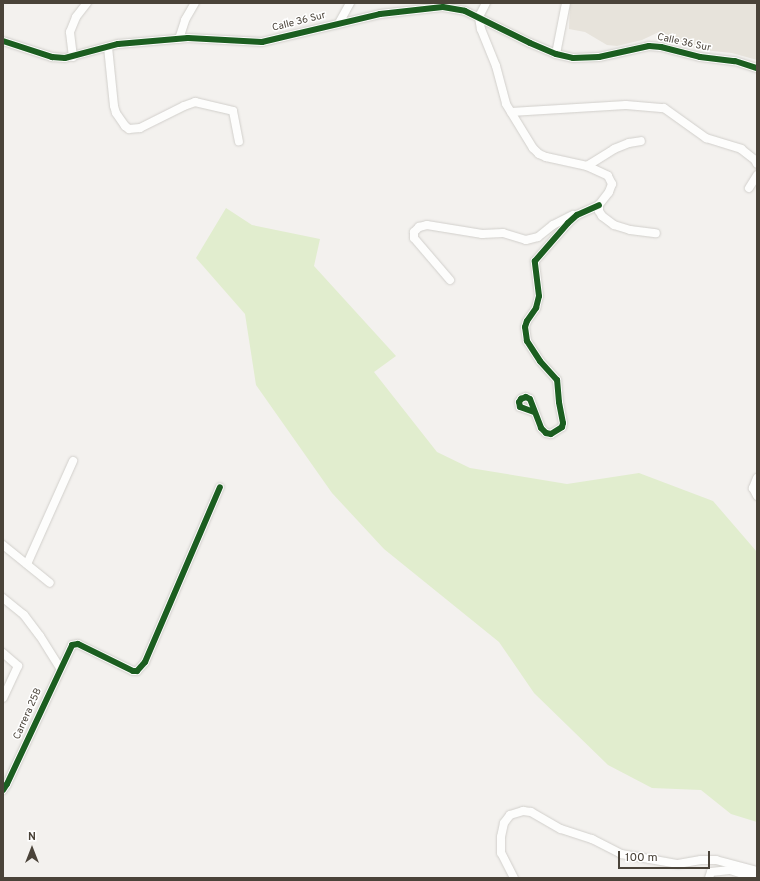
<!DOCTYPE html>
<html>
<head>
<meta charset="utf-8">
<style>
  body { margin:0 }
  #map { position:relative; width:760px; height:881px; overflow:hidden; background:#f3f1ee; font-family:Overpass,sans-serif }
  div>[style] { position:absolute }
  .residential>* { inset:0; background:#e7e3db }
  .green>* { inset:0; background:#e1edce }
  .roads { filter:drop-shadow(0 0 1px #d1cfcb) drop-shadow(0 0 1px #d1cfcb) }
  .minor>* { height:8px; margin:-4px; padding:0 4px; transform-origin:4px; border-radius:4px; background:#fdfdfc }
  .cycleway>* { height:6px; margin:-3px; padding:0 3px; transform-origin:3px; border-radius:3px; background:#1b5e20 }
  span { translate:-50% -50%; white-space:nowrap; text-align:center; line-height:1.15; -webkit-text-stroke:3px #fff; paint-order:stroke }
  .street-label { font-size:10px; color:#4a4339 }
  .frame { position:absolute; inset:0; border:4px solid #4a4339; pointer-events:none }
  .north { position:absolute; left:12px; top:829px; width:40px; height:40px; -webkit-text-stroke:3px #fff; paint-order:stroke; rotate:0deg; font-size:11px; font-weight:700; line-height:16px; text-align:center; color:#4a4339 }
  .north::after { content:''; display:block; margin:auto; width:14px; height:18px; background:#4a4339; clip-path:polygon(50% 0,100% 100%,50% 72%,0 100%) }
  .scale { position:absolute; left:618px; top:851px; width:92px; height:18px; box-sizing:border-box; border:2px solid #4a4339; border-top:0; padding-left:5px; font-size:12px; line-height:14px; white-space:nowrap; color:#4a4339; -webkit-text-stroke:3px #fff; paint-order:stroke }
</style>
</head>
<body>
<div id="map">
  <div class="residential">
    <i style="clip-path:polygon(570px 3px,757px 3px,757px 60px,732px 53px,703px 50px,681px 44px,661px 31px,642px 40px,617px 46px,607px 45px,585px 32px,569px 29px)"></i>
  </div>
  <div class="green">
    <i style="clip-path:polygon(226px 208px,252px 225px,320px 239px,314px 266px,396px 356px,374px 372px,437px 452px,470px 468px,567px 484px,639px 473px,713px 501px,757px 552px,757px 822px,731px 814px,701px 790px,652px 788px,608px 765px,534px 693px,499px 642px,384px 549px,332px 493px,256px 385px,245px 314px,196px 258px)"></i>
  </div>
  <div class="roads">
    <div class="minor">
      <i style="left:486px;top:3px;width:16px;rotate:117deg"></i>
      <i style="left:479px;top:17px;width:12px;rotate:81deg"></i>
      <i style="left:481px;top:29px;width:40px;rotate:68deg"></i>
      <i style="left:496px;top:66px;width:39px;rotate:75deg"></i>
      <i style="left:506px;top:104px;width:52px;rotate:58.5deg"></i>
      <i style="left:533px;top:148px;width:8px;rotate:45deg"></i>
      <i style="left:539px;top:154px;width:8px;rotate:23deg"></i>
      <i style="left:546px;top:157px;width:42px;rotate:12.4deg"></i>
      <i style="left:587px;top:166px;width:23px;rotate:25deg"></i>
      <i style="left:608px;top:176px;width:9px;rotate:63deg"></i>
      <i style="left:612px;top:184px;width:9px;rotate:111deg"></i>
      <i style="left:609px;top:192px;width:16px;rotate:128deg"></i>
      <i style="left:599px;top:205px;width:6px;rotate:90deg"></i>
      <i style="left:599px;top:211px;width:6px;rotate:59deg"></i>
      <i style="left:602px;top:216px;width:15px;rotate:37deg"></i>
      <i style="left:614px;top:225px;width:17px;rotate:17deg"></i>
      <i style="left:630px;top:230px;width:26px;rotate:7deg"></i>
      <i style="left:339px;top:23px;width:23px;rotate:-61deg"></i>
      <i style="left:179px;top:39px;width:20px;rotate:-72deg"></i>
      <i style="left:185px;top:20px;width:20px;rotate:-60deg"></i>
      <i style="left:3px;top:41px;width:52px;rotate:18.1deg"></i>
      <i style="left:52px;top:57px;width:13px;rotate:4deg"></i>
      <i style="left:65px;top:58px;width:55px;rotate:-14.8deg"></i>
      <i style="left:118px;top:44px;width:70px;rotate:-4.9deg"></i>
      <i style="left:188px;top:38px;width:74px;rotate:3.1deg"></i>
      <i style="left:262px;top:42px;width:121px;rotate:-13.3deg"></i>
      <i style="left:380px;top:14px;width:63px;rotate:-6.3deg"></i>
      <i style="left:443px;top:7px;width:22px;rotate:10deg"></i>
      <i style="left:465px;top:11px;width:72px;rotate:26.2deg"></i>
      <i style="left:530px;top:43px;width:28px;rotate:23deg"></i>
      <i style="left:556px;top:54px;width:17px;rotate:13deg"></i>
      <i style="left:573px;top:58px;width:26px;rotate:-2deg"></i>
      <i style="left:599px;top:57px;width:51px;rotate:-12.4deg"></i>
      <i style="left:649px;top:46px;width:12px;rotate:5deg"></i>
      <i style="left:661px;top:47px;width:40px;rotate:14.4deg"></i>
      <i style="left:700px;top:57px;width:35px;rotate:7deg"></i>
      <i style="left:735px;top:61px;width:23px;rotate:18deg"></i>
      <i style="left:108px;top:47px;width:59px;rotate:84.2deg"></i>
      <i style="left:114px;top:106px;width:7px;rotate:74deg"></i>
      <i style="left:116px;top:113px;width:16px;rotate:55deg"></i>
      <i style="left:125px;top:126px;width:5px;rotate:37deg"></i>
      <i style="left:129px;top:129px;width:11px;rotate:-5deg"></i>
      <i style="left:140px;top:128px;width:49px;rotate:-26.6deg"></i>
      <i style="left:184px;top:106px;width:12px;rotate:-20deg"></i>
      <i style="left:195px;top:102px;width:39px;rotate:13deg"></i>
      <i style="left:233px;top:111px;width:31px;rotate:79deg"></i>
      <i style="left:556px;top:54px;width:52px;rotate:-78.9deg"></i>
      <i style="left:73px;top:57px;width:25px;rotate:-97deg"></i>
      <i style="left:70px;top:32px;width:16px;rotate:-68deg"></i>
      <i style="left:76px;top:17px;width:18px;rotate:-52deg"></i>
      <i style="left:511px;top:112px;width:115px;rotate:-3.5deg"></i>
      <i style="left:626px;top:105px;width:38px;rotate:5deg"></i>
      <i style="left:664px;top:108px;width:52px;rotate:35.5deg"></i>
      <i style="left:706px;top:138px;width:37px;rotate:17deg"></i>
      <i style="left:741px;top:149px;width:18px;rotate:38deg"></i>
      <i style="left:755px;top:160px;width:4px;rotate:63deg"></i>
      <i style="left:587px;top:166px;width:32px;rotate:-32deg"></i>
      <i style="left:614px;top:149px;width:16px;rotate:-22deg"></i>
      <i style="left:629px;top:143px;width:12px;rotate:-9deg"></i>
      <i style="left:749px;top:188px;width:15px;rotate:-58deg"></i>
      <i style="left:450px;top:280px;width:55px;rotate:-130.6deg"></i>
      <i style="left:414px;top:238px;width:6px;rotate:-90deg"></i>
      <i style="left:414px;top:232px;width:7px;rotate:-45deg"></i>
      <i style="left:419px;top:227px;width:8px;rotate:-14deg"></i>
      <i style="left:427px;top:225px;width:56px;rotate:9.3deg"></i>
      <i style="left:482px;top:234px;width:21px;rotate:-3deg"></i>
      <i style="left:503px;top:233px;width:24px;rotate:17deg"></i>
      <i style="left:526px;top:240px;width:12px;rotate:-14deg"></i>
      <i style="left:538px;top:237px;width:19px;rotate:-39deg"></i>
      <i style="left:553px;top:225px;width:22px;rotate:-27deg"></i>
      <i style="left:534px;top:412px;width:15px;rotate:-160deg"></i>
      <i style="left:520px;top:407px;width:5px;rotate:-101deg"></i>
      <i style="left:519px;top:402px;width:4px;rotate:-56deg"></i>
      <i style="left:521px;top:399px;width:5px;rotate:-22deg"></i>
      <i style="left:526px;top:397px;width:4px;rotate:27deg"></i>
      <i style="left:530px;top:399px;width:31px;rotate:69deg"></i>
      <i style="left:541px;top:428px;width:7px;rotate:45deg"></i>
      <i style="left:546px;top:433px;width:5px;rotate:11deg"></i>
      <i style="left:551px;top:434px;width:13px;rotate:-32deg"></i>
      <i style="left:562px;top:427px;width:4px;rotate:-76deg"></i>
      <i style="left:563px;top:423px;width:21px;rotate:-101deg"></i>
      <i style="left:559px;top:402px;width:22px;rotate:-95deg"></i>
      <i style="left:557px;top:380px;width:25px;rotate:-132deg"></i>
      <i style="left:540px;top:361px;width:24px;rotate:-123deg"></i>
      <i style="left:527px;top:341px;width:14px;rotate:-98deg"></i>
      <i style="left:525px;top:327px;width:6px;rotate:-72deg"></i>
      <i style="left:527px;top:321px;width:16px;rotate:-55deg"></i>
      <i style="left:536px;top:308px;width:12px;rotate:-76deg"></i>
      <i style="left:539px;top:296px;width:35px;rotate:-97deg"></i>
      <i style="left:535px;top:261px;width:50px;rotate:-49deg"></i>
      <i style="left:568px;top:223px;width:12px;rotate:-42deg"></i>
      <i style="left:577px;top:215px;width:24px;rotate:-24deg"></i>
      <i style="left:757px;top:478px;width:11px;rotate:112deg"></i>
      <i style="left:753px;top:488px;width:9px;rotate:63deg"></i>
      <i style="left:3px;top:545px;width:60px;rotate:39deg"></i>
      <i style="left:27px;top:564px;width:113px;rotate:-65.9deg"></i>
      <i style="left:3px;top:598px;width:27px;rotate:39deg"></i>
      <i style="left:24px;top:615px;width:26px;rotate:53deg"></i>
      <i style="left:40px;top:636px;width:38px;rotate:58deg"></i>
      <i style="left:3px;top:653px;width:20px;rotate:41deg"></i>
      <i style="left:18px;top:666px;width:35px;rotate:115deg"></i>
      <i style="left:3px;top:790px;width:7px;rotate:-56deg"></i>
      <i style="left:7px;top:784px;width:153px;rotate:-64.9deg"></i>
      <i style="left:72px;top:645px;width:6px;rotate:-9deg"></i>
      <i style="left:78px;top:644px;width:61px;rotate:26.1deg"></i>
      <i style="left:133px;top:671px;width:4px"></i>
      <i style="left:137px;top:671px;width:12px;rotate:-48deg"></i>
      <i style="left:145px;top:662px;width:190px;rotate:-66.8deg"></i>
      <i style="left:514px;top:878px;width:28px;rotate:-117deg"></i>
      <i style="left:501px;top:853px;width:16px;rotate:-90deg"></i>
      <i style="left:501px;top:837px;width:14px;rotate:-78deg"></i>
      <i style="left:504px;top:823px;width:10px;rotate:-53deg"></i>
      <i style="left:510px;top:815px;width:14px;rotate:-17deg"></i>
      <i style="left:523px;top:811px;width:8px;rotate:7deg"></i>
      <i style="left:531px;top:812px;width:34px;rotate:30deg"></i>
      <i style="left:561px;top:829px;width:33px;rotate:18deg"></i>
      <i style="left:592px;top:839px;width:33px;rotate:27deg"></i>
      <i style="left:621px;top:854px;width:58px;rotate:10deg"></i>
      <i style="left:678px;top:864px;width:23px;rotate:-10deg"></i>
      <i style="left:701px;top:860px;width:15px"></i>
      <i style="left:716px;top:860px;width:42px;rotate:15deg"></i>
      <i style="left:709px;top:878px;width:6px;rotate:-72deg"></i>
      <i style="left:711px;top:872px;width:19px;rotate:-6deg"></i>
      <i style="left:730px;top:870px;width:26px;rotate:18deg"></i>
    </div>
  </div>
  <div class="cycleway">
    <i style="left:3px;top:41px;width:52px;rotate:18.1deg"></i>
    <i style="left:52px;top:57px;width:13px;rotate:4deg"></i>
    <i style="left:65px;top:58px;width:55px;rotate:-14.8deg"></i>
    <i style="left:118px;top:44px;width:70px;rotate:-4.9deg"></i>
    <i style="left:188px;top:38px;width:74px;rotate:3.1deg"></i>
    <i style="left:262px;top:42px;width:121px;rotate:-13.3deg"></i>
    <i style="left:380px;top:14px;width:63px;rotate:-6.3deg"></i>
    <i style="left:443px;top:7px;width:22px;rotate:10deg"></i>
    <i style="left:465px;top:11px;width:72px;rotate:26.2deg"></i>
    <i style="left:530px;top:43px;width:28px;rotate:23deg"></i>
    <i style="left:556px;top:54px;width:17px;rotate:13deg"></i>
    <i style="left:573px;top:58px;width:26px;rotate:-2deg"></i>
    <i style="left:599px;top:57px;width:51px;rotate:-12.4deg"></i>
    <i style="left:649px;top:46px;width:12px;rotate:5deg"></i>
    <i style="left:661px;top:47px;width:40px;rotate:14.4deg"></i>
    <i style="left:700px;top:57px;width:35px;rotate:7deg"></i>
    <i style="left:735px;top:61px;width:23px;rotate:18deg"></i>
    <i style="left:534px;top:412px;width:15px;rotate:-160deg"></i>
    <i style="left:520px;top:407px;width:5px;rotate:-101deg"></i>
    <i style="left:519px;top:402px;width:4px;rotate:-56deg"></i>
    <i style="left:521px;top:399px;width:5px;rotate:-22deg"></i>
    <i style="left:526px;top:397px;width:4px;rotate:27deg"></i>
    <i style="left:530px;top:399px;width:31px;rotate:69deg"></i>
    <i style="left:541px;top:428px;width:7px;rotate:45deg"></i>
    <i style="left:546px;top:433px;width:5px;rotate:11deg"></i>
    <i style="left:551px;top:434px;width:13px;rotate:-32deg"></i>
    <i style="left:562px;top:427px;width:4px;rotate:-76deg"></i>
    <i style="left:563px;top:423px;width:21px;rotate:-101deg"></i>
    <i style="left:559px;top:402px;width:22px;rotate:-95deg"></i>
    <i style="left:557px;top:380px;width:25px;rotate:-132deg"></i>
    <i style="left:540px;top:361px;width:24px;rotate:-123deg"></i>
    <i style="left:527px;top:341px;width:14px;rotate:-98deg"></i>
    <i style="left:525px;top:327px;width:6px;rotate:-72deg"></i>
    <i style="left:527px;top:321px;width:16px;rotate:-55deg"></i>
    <i style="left:536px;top:308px;width:12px;rotate:-76deg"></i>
    <i style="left:539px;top:296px;width:35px;rotate:-97deg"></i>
    <i style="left:535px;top:261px;width:50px;rotate:-49deg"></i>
    <i style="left:568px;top:223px;width:12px;rotate:-42deg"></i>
    <i style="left:577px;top:215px;width:24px;rotate:-24deg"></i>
    <i style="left:3px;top:790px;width:7px;rotate:-56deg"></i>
    <i style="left:7px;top:784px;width:153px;rotate:-64.9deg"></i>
    <i style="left:72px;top:645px;width:6px;rotate:-9deg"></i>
    <i style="left:78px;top:644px;width:61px;rotate:26.1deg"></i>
    <i style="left:133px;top:671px;width:4px"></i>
    <i style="left:137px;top:671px;width:12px;rotate:-48deg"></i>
    <i style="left:145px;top:662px;width:190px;rotate:-66.8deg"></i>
  </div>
  <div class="street-label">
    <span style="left:299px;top:22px;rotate:-14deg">Calle 36 Sur</span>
    <span style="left:684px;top:43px;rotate:12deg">Calle 36 Sur</span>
    <span style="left:28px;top:714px;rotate:-66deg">Carrera 25B</span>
  </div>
  <div class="frame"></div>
  <div class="north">N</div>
  <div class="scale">100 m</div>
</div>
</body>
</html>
